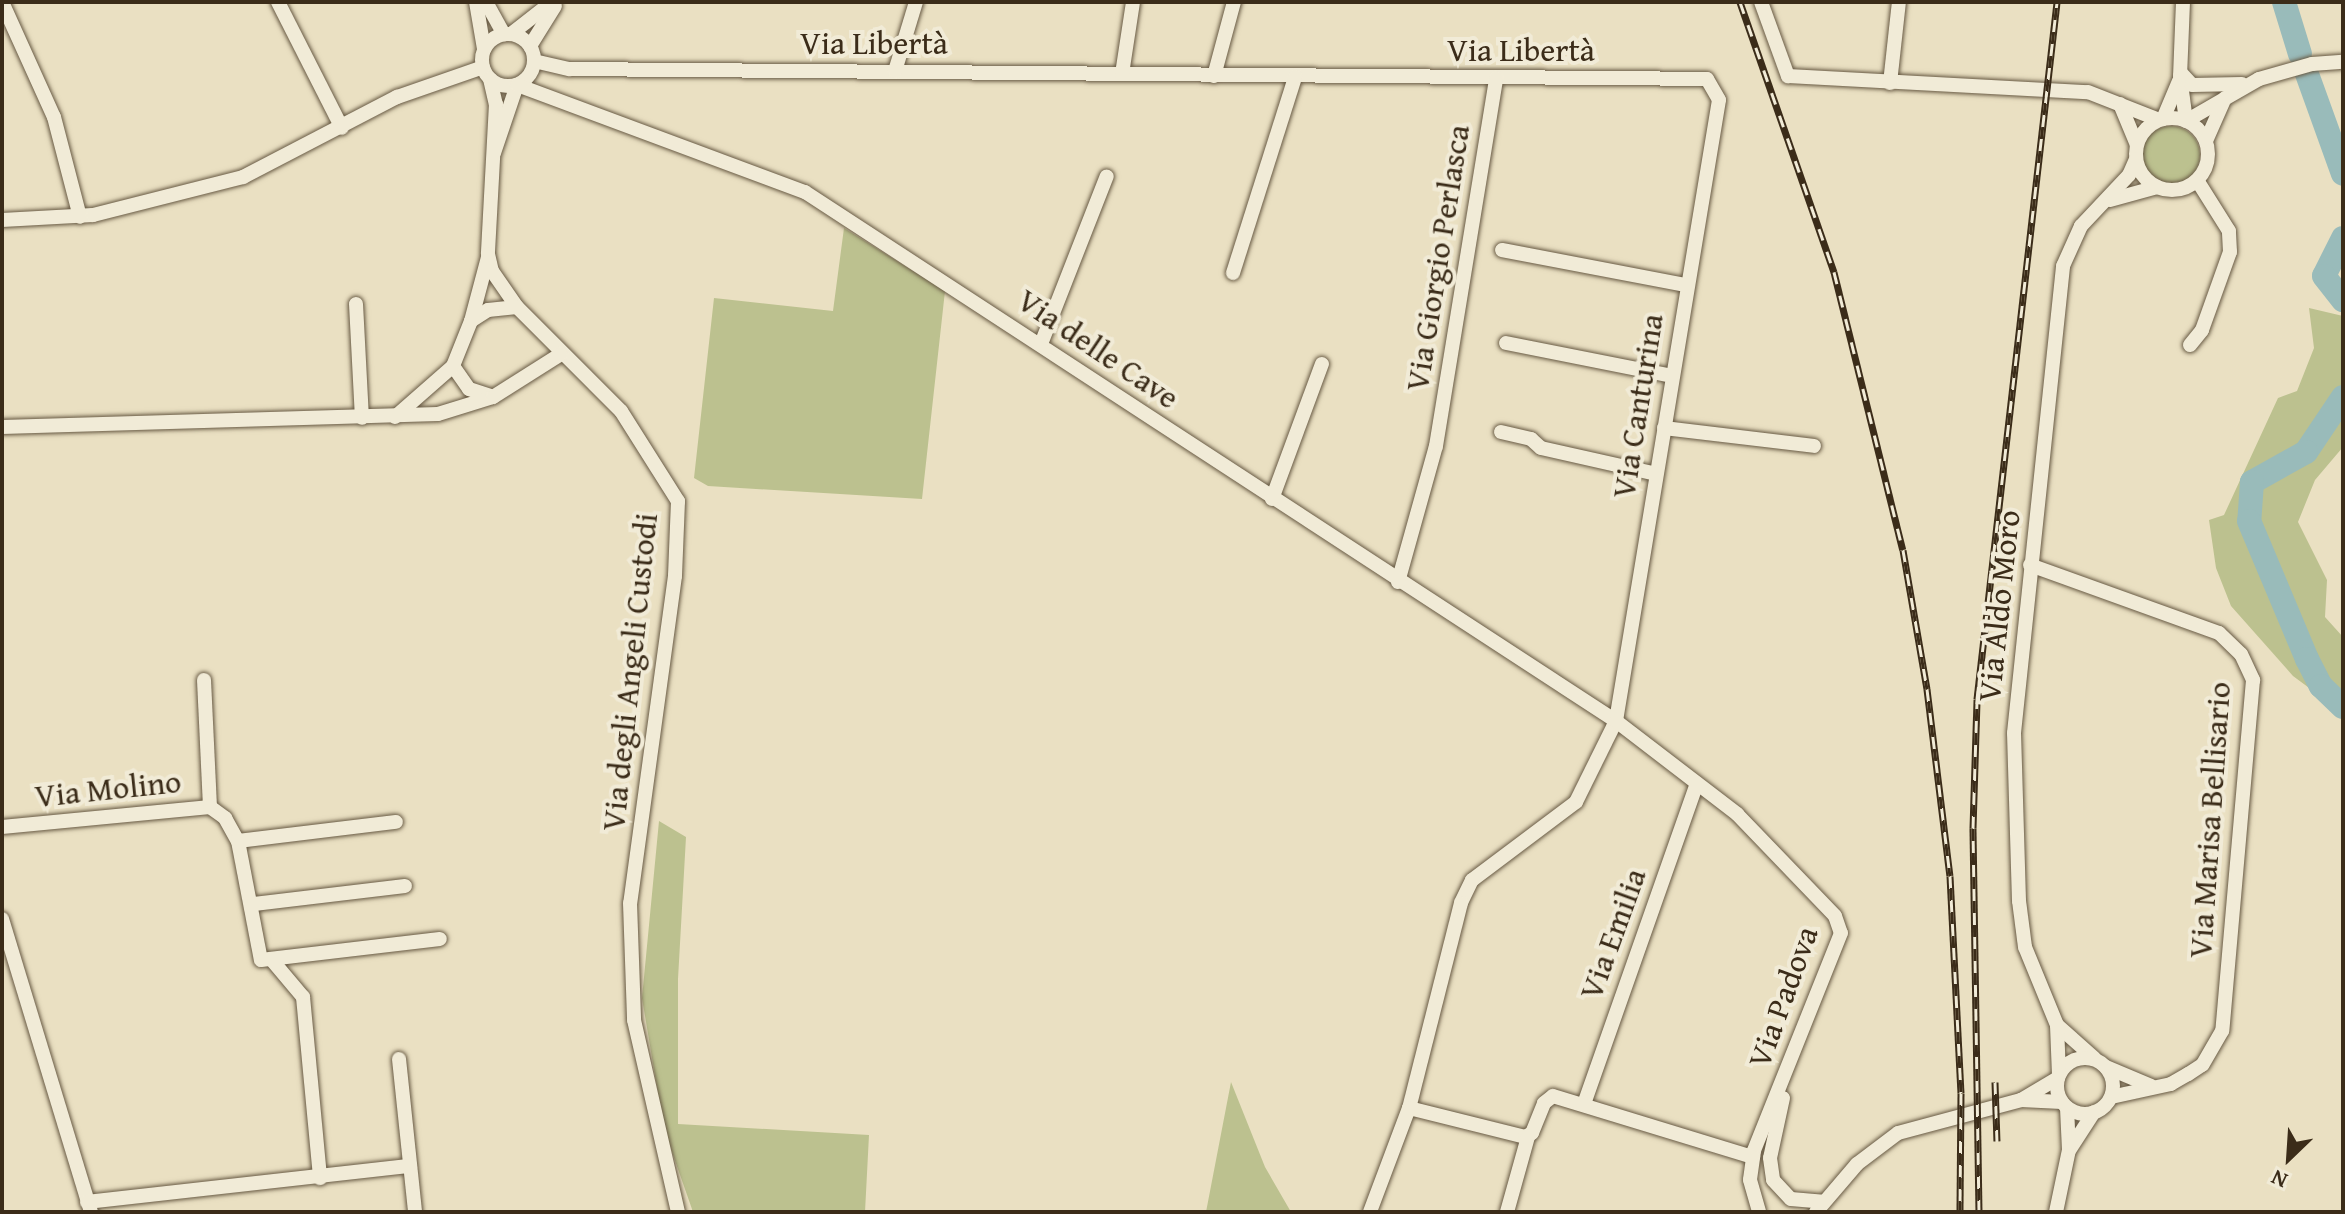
<!DOCTYPE html>
<html>
<head>
<meta charset="utf-8">
<style>
  body { margin:0 }
  #map { position:relative; width:2345px; height:1214px; overflow:hidden; background:#eae0c2; font-family:"Gentium Book Plus",serif }
  div>[style] { position:absolute }
  .green>* { inset:0; background:#bcc18f }
  .round { border-radius:50% }
  .river>* { height:24px; margin:-12px; padding:0 12px; transform-origin:12px; border-radius:12px; background:#99bbba }
  .roads { filter:drop-shadow(0 0 2px #675943) drop-shadow(0 0 2px #675943) }
  .minor>* { height:14px; margin:-7px; padding:0 7px; transform-origin:7px; border-radius:7px; background:#f1ebd7 }
  .minor>.ring { margin:-7px; padding:0; box-sizing:content-box; background:none; border:14px solid #f1ebd7; border-radius:50% }
  .rail>* { height:7px; margin-top:-3.5px; transform-origin:0; background:repeating-linear-gradient(90deg,#f1ebd7 0 12px,#3b2c19 0 24px); box-sizing:border-box; border-block:2px solid #3b2c19 }
  span { translate:-50% -50%; white-space:nowrap; text-align:center; line-height:1.15; -webkit-text-stroke:8px #f1ebd7; paint-order:stroke }
  .street-label { font-size:32px; color:#3b2c19 }
  .frame { position:absolute; inset:0; border:4px solid #3b2c19; pointer-events:none }
  .north { position:absolute; left:2249px; top:1118px; width:80px; height:80px; -webkit-text-stroke:6px #f1ebd7; paint-order:stroke; rotate:205deg; font-size:22px; font-weight:700; line-height:32px; text-align:center; color:#3b2c19 }
  .north::after { content:''; display:block; margin:auto; width:28px; height:36px; background:#3b2c19; clip-path:polygon(50% 0,100% 100%,50% 72%,0 100%) }
</style>
</head>
<body>
<div id="map">
  <div class="green">
    <i class="round" style="left:2142px;top:126px;width:58px;height:58px"></i>
    <i style="clip-path:polygon(844px 228px,945px 291px,922px 499px,708px 486px,694px 478px,714px 298px,833px 311px)"></i>
    <i style="clip-path:polygon(2309px 308px,2343px 316px,2343px 447px,2315px 480px,2298px 522px,2327px 580px,2325px 617px,2343px 637px,2343px 713px,2293px 676px,2231px 606px,2216px 568px,2209px 520px,2224px 515px,2278px 398px,2297px 391px,2314px 348px)"></i>
    <i style="clip-path:polygon(659px 821px,686px 837px,678px 979px,678px 1124px,869px 1135px,865px 1212px,693px 1212px,664px 1129px,642px 998px)"></i>
    <i style="clip-path:polygon(1231px 1082px,1265px 1167px,1291px 1212px,1206px 1212px)"></i>
  </div>
  <div class="river">
    <i style="left:2284px;top:2px;width:54px;rotate:72.9deg"></i>
    <i style="left:2307px;top:74px;width:106px;rotate:70.2deg"></i>
    <i style="left:2343px;top:238px;width:42px;rotate:116.6deg"></i>
    <i style="left:2324px;top:276px;width:31px;rotate:52deg"></i>
    <i style="left:2343px;top:397px;width:66px;rotate:123.9deg"></i>
    <i style="left:2306px;top:452px;width:62px;rotate:150.9deg"></i>
    <i style="left:2252px;top:482px;width:39px;rotate:94deg"></i>
    <i style="left:2249px;top:521px;width:150px;rotate:67.2deg"></i>
    <i style="left:2307px;top:659px;width:30px;rotate:63deg"></i>
    <i style="left:2321px;top:686px;width:30px;rotate:44deg"></i>
  </div>
  <div class="roads">
    <div class="minor">
      <i style="left:2px;top:2px;width:126px;rotate:65.7deg"></i>
      <i style="left:54px;top:117px;width:103px;rotate:75.4deg"></i>
      <i style="left:278px;top:2px;width:141px;rotate:63.1deg"></i>
      <i style="left:476px;top:2px;width:48px;rotate:80.3deg"></i>
      <i style="left:486px;top:2px;width:37px;rotate:61deg"></i>
      <i style="left:1761px;top:2px;width:79px;rotate:70deg"></i>
      <i style="left:1788px;top:76px;width:300px;rotate:3.1deg"></i>
      <i style="left:2088px;top:92px;width:76px;rotate:21.5deg"></i>
      <i style="left:2183px;top:2px;width:74px;rotate:92.3deg"></i>
      <i style="left:2180px;top:76px;width:45px;rotate:82.4deg"></i>
      <i class="ring" style="left:482px;top:34px;width:38px;height:38px"></i>
      <i style="left:511px;top:34px;width:52px;rotate:-38deg"></i>
      <i style="left:530px;top:46px;width:47px;rotate:-58deg"></i>
      <i style="left:534px;top:61px;width:37px;rotate:13deg"></i>
      <i style="left:570px;top:69px;width:1137px;rotate:0.5deg"></i>
      <i style="left:1707px;top:79px;width:24px;rotate:60deg"></i>
      <i style="left:1719px;top:100px;width:629px;rotate:99.42deg"></i>
      <i style="left:1616px;top:721px;width:90px;rotate:116.3deg"></i>
      <i style="left:1576px;top:802px;width:130px;rotate:143.1deg"></i>
      <i style="left:1472px;top:880px;width:25px;rotate:116deg"></i>
      <i style="left:1461px;top:903px;width:211px;rotate:104.2deg"></i>
      <i style="left:1409px;top:1108px;width:111px;rotate:110.6deg"></i>
      <i style="left:895px;top:71px;width:72px;rotate:-73.1deg"></i>
      <i style="left:2181px;top:73px;width:16px;rotate:47deg"></i>
      <i style="left:2192px;top:85px;width:50px;rotate:-1.1deg"></i>
      <i style="left:1122px;top:74px;width:73px;rotate:-81.3deg"></i>
      <i style="left:1214px;top:76px;width:77px;rotate:-74.9deg"></i>
      <i style="left:490px;top:79px;width:26px;rotate:77deg"></i>
      <i style="left:496px;top:104px;width:150px;rotate:93.1deg"></i>
      <i style="left:488px;top:254px;width:17px;rotate:77deg"></i>
      <i style="left:492px;top:271px;width:44px;rotate:55.2deg"></i>
      <i style="left:517px;top:307px;width:147px;rotate:45deg"></i>
      <i style="left:621px;top:411px;width:107px;rotate:57.7deg"></i>
      <i style="left:678px;top:501px;width:75px;rotate:92.3deg"></i>
      <i style="left:675px;top:576px;width:330px;rotate:97.8deg"></i>
      <i style="left:630px;top:903px;width:117px;rotate:88deg"></i>
      <i style="left:634px;top:1020px;width:197px;rotate:77.1deg"></i>
      <i style="left:1890px;top:83px;width:81px;rotate:-83.7deg"></i>
      <i style="left:2120px;top:104px;width:44px;rotate:67.5deg"></i>
      <i class="ring" style="left:2136px;top:118px;width:58px;height:58px"></i>
      <i style="left:2163px;top:119px;width:41px;rotate:-67.2deg"></i>
      <i style="left:2186px;top:121px;width:84px;rotate:-29.9deg"></i>
      <i style="left:2259px;top:79px;width:55px;rotate:-15.8deg"></i>
      <i style="left:2312px;top:64px;width:31px;rotate:-4deg"></i>
      <i style="left:2206px;top:141px;width:47px;rotate:-66.2deg"></i>
      <i style="left:494px;top:153px;width:72px;rotate:-71.3deg"></i>
      <i style="left:517px;top:85px;width:307px;rotate:20.4deg"></i>
      <i style="left:805px;top:192px;width:968px;rotate:33.12deg"></i>
      <i style="left:1616px;top:721px;width:153px;rotate:37.5deg"></i>
      <i style="left:1737px;top:814px;width:141px;rotate:46.1deg"></i>
      <i style="left:1835px;top:916px;width:18px;rotate:71deg"></i>
      <i style="left:1841px;top:933px;width:235px;rotate:111.8deg"></i>
      <i style="left:1754px;top:1151px;width:29px;rotate:98deg"></i>
      <i style="left:1750px;top:1180px;width:33px;rotate:74deg"></i>
      <i style="left:2110px;top:200px;width:49px;rotate:-15.5deg"></i>
      <i style="left:2px;top:220px;width:91px;rotate:-3.1deg"></i>
      <i style="left:93px;top:215px;width:155px;rotate:-14.2deg"></i>
      <i style="left:243px;top:177px;width:174px;rotate:-27.5deg"></i>
      <i style="left:397px;top:97px;width:91px;rotate:-19.2deg"></i>
      <i style="left:1502px;top:250px;width:186px;rotate:10.8deg"></i>
      <i style="left:1233px;top:273px;width:206px;rotate:-72.4deg"></i>
      <i style="left:356px;top:304px;width:114px;rotate:87deg"></i>
      <i style="left:471px;top:321px;width:20px;rotate:-33deg"></i>
      <i style="left:488px;top:310px;width:29px;rotate:-6deg"></i>
      <i style="left:1506px;top:343px;width:169px;rotate:11.2deg"></i>
      <i style="left:1041px;top:344px;width:180px;rotate:-68.6deg"></i>
      <i style="left:2190px;top:345px;width:19px;rotate:-51deg"></i>
      <i style="left:2202px;top:330px;width:83px;rotate:-70.3deg"></i>
      <i style="left:2230px;top:252px;width:21px;rotate:-93deg"></i>
      <i style="left:2229px;top:231px;width:60px;rotate:-122.1deg"></i>
      <i style="left:453px;top:366px;width:28px;rotate:55deg"></i>
      <i style="left:469px;top:389px;width:25px;rotate:18deg"></i>
      <i style="left:395px;top:417px;width:77px;rotate:-41.3deg"></i>
      <i style="left:453px;top:366px;width:48px;rotate:-68.2deg"></i>
      <i style="left:471px;top:321px;width:66px;rotate:-75.1deg"></i>
      <i style="left:2px;top:427px;width:436px;rotate:-1.7deg"></i>
      <i style="left:438px;top:414px;width:58px;rotate:-17.2deg"></i>
      <i style="left:493px;top:397px;width:80px;rotate:-32.3deg"></i>
      <i style="left:1664px;top:428px;width:151px;rotate:6.8deg"></i>
      <i style="left:1501px;top:432px;width:31px;rotate:13deg"></i>
      <i style="left:1531px;top:439px;width:13px;rotate:42deg"></i>
      <i style="left:1541px;top:448px;width:118px;rotate:12.7deg"></i>
      <i style="left:1272px;top:499px;width:144px;rotate:-69.7deg"></i>
      <i style="left:2030px;top:565px;width:201px;rotate:19.8deg"></i>
      <i style="left:2219px;top:633px;width:30px;rotate:44deg"></i>
      <i style="left:2241px;top:654px;width:29px;rotate:65deg"></i>
      <i style="left:2253px;top:680px;width:352px;rotate:95deg"></i>
      <i style="left:2222px;top:1031px;width:39px;rotate:120deg"></i>
      <i style="left:2202px;top:1065px;width:17px;rotate:147deg"></i>
      <i style="left:2188px;top:1074px;width:20px;rotate:150deg"></i>
      <i style="left:2171px;top:1084px;width:61px;rotate:167.8deg"></i>
      <i style="left:1398px;top:582px;width:141px;rotate:-74.4deg"></i>
      <i style="left:1436px;top:446px;width:373px;rotate:-80.7deg"></i>
      <i style="left:204px;top:680px;width:127px;rotate:87.3deg"></i>
      <i style="left:2px;top:827px;width:209px;rotate:-5.5deg"></i>
      <i style="left:210px;top:807px;width:19px;rotate:36deg"></i>
      <i style="left:225px;top:818px;width:26px;rotate:61deg"></i>
      <i style="left:238px;top:841px;width:121px;rotate:79.1deg"></i>
      <i style="left:261px;top:960px;width:180px;rotate:-6.7deg"></i>
      <i style="left:238px;top:841px;width:159px;rotate:-6.9deg"></i>
      <i style="left:254px;top:904px;width:152px;rotate:-6.8deg"></i>
      <i style="left:2px;top:919px;width:306px;rotate:73.1deg"></i>
      <i style="left:271px;top:959px;width:50px;rotate:49.9deg"></i>
      <i style="left:303px;top:997px;width:182px;rotate:84.6deg"></i>
      <i style="left:2057px;top:1025px;width:50px;rotate:41.7deg"></i>
      <i class="ring" style="left:2057px;top:1058px;width:42px;height:42px"></i>
      <i style="left:399px;top:1059px;width:154px;rotate:84deg"></i>
      <i style="left:2106px;top:1067px;width:49px;rotate:22.9deg"></i>
      <i style="left:2059px;top:1075px;width:50px;rotate:-92.3deg"></i>
      <i style="left:2057px;top:1025px;width:84px;rotate:-112.3deg"></i>
      <i style="left:2025px;top:947px;width:46px;rotate:-97.4deg"></i>
      <i style="left:2019px;top:901px;width:168px;rotate:-91.7deg"></i>
      <i style="left:2014px;top:733px;width:470px;rotate:-84deg"></i>
      <i style="left:2063px;top:266px;width:44px;rotate:-65.8deg"></i>
      <i style="left:2081px;top:226px;width:70px;rotate:-46.7deg"></i>
      <i style="left:2129px;top:175px;width:17px;rotate:-66deg"></i>
      <i style="left:1783px;top:1098px;width:61px;rotate:102.2deg"></i>
      <i style="left:1770px;top:1158px;width:22px;rotate:82deg"></i>
      <i style="left:1773px;top:1180px;width:26px;rotate:47deg"></i>
      <i style="left:1791px;top:1199px;width:32px;rotate:5deg"></i>
      <i style="left:2021px;top:1100px;width:43px;rotate:-30.7deg"></i>
      <i style="left:1584px;top:1104px;width:340px;rotate:-70.6deg"></i>
      <i style="left:1409px;top:1108px;width:120px;rotate:14deg"></i>
      <i style="left:1525px;top:1137px;width:8px;rotate:-30deg"></i>
      <i style="left:1532px;top:1133px;width:32px;rotate:-68deg"></i>
      <i style="left:1544px;top:1103px;width:11px;rotate:-38deg"></i>
      <i style="left:1553px;top:1096px;width:209px;rotate:17deg"></i>
      <i style="left:2070px;top:1149px;width:44px;rotate:-57deg"></i>
      <i style="left:87px;top:1202px;width:325px;rotate:-6.4deg"></i>
      <i style="left:1507px;top:1212px;width:78px;rotate:-74.4deg"></i>
      <i style="left:1816px;top:1212px;width:63px;rotate:-49.5deg"></i>
      <i style="left:1857px;top:1164px;width:51px;rotate:-37.1deg"></i>
      <i style="left:1898px;top:1133px;width:127px;rotate:-15deg"></i>
      <i style="left:2021px;top:1100px;width:41px;rotate:2.8deg"></i>
      <i style="left:2056px;top:1212px;width:63px;rotate:-78.2deg"></i>
      <i style="left:2069px;top:1150px;width:42px;rotate:-92.7deg"></i>
    </div>
  </div>
  <div class="rail">
    <i style="left:1740px;top:2px;width:286px;rotate:70.8deg"></i>
    <i style="left:1834px;top:272px;width:286px;rotate:76.1deg"></i>
    <i style="left:1903px;top:550px;width:141px;rotate:80.2deg"></i>
    <i style="left:1927px;top:689px;width:188px;rotate:83deg"></i>
    <i style="left:1950px;top:876px;width:217px;rotate:87.1deg"></i>
    <i style="left:1961px;top:1093px;width:119px;rotate:90.5deg"></i>
    <i style="left:1995px;top:1082px;width:59px;rotate:88.1deg"></i>
    <i style="left:1979px;top:1212px;width:384px;rotate:-90.9deg"></i>
    <i style="left:1973px;top:828px;width:129px;rotate:-88.2deg"></i>
    <i style="left:1977px;top:699px;width:702px;rotate:-83.45deg"></i>
  </div>
  <div class="street-label">
    <span style="left:874px;top:43px">Via Libertà</span>
    <span style="left:1521px;top:50px">Via Libertà</span>
    <span style="left:1438px;top:258px;rotate:-81deg">Via Giorgio Perlasca</span>
    <span style="left:1098px;top:349px;rotate:34deg">Via delle Cave</span>
    <span style="left:1638px;top:406px;rotate:-81deg">Via Canturina</span>
    <span style="left:1999px;top:606px;rotate:-84deg">Via Aldo Moro</span>
    <span style="left:630px;top:672px;rotate:-84deg">Via degli Angeli Custodi</span>
    <span style="left:108px;top:789px;rotate:-6deg">Via Molino</span>
    <span style="left:2210px;top:820px;rotate:-86deg">Via Marisa Bellisario</span>
    <span style="left:1613px;top:934px;rotate:-70deg">Via Emilia</span>
    <span style="left:1783px;top:997px;rotate:-70deg">Via Padova</span>
  </div>
  <div class="frame"></div>
  <div class="north">N</div>
</div>
</body>
</html>
